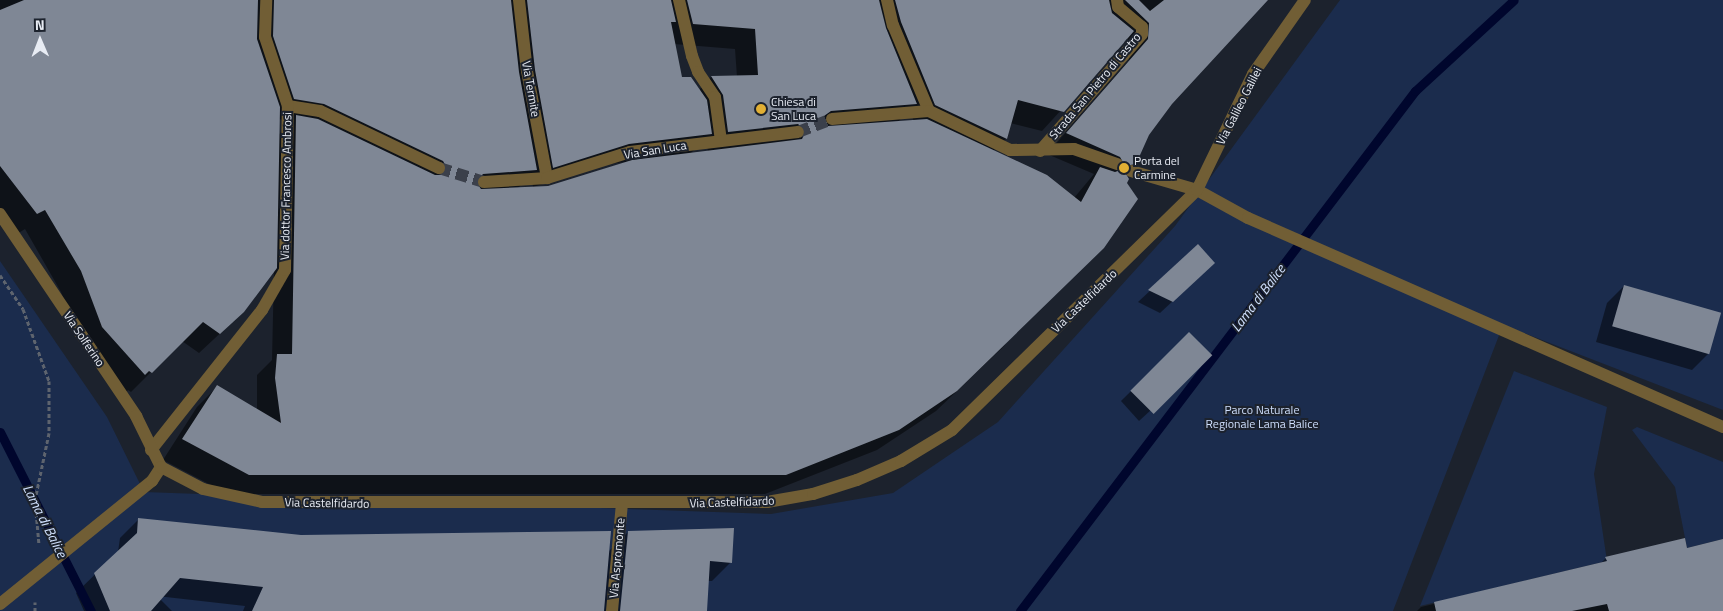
<!DOCTYPE html>
<html>
<head>
<meta charset="utf-8">
<style>
  body { margin:0 }
  #map { position:relative; width:1723px; height:611px; overflow:hidden; background:#1c222d; font-family:"Titillium Web",sans-serif }
  div>[style] { position:absolute }
  .green>* { inset:0; background:#1b2c4d }
  .shadow>* { inset:0; background:#0007 }
  .stream>* { height:9px; margin:-4.5px; padding:0 4.5px; transform-origin:4.5px; border-radius:4.5px; background:#00062d }
  .building>* { inset:0; background:#7f8795; transform-origin:0 0 }
  .minor-tunnel>* { height:12px; margin-top:-6px; transform-origin:0; background:repeating-linear-gradient(90deg,#3b404b 0 12px,transparent 0 18px) }
  .path>* { height:3px; margin-top:-1.5px; transform-origin:0; background:repeating-linear-gradient(90deg,#5e646e 0 4px,transparent 0 6.5px) }
  .pedestrian>* { height:12px; margin:-6px; padding:0 6px; transform-origin:6px; border-radius:6px; background:#715e35 }
  .minor>* { height:12px; margin:-6px; padding:0 6px; transform-origin:6px; border-radius:6px; background:#715e35 }
  .tertiary>* { height:12px; margin:-6px; padding:0 6px; transform-origin:6px; border-radius:6px; background:#715e35 }
  .dots>* { width:14px; height:14px; translate:-50% -50%; box-sizing:border-box; border:2px solid #1c222d; border-radius:50% }
  span { translate:-50% -50%; white-space:nowrap; text-align:center; line-height:1.15; -webkit-text-stroke:4px #1c222d; paint-order:stroke }
  .street-label { font-size:12px; color:#e8ecf4 }
  .poi-label { font-size:12px; color:#e8ecf4 }
  .left { translate:0 -50%; text-align:left }
  .park-label { font-size:12px; color:#cfdffd }
  .water-label { font-size:14px; color:#d0e0fd; font-style:italic }
  .north { position:absolute; left:15px; top:15px; width:50px; height:50px; -webkit-text-stroke:4px #1c222d; paint-order:stroke; rotate:359deg; font-size:14px; font-weight:700; line-height:20px; text-align:center; color:#e8ecf4 }
  .north::after { content:''; display:block; margin:auto; width:18px; height:22px; background:#e8ecf4; clip-path:polygon(50% 0,100% 100%,50% 72%,0 100%) }
</style>
</head>
<body>
<div id="map">
  <div class="green">
    <i style="clip-path:polygon(1340px 0,1723px 0,1723px 410px,1503px 325px,1393px 611px,0 611px,0 261px,107px 417px,144px 492px,771px 514px,893px 493px,998px 422px,1175px 226px)"></i>
    <i style="clip-path:polygon(1514px 371px,1607px 407px,1594px 474px,1607px 561px,1420px 606px)"></i>
    <i style="clip-path:polygon(1637px 427px,1723px 462px,1723px 539px,1687px 548px,1675px 487px,1632px 430px)"></i>
  </div>
  <div class="shadow">
    <i style="clip-path:polygon(evenodd,0 0,1264px 0,1171px 103px,1147px 134px,1135px 163px,1004px 346px,936px 411px,877px 450px,765px 494px,228px 494px,163px 460px,197px 407px,217px 387px,257px 410px,257px 375px,272px 360px,274px 270px,243px 312px,199px 353px,182px 341px,131px 392px,128px 390px,124px 395px,82px 347px,61px 292px,25px 229px,17px 234px,0 213px,0 0,1125px 40px,1129px 44px,1129px 60px,1047px 154px,1094px 174px,1074px 198px,993px 151px,1006px 139px,1010px 123px,1042px 131px,1125px 40px,0 0,674px 44px,735px 49px,737px 77px,711px 77px,699px 90px,681px 78px,674px 44px,0 0,909px 110px,914px 121px,897px 123px,909px 110px,0 0,278px 119px,292px 122px,278px 135px,278px 119px,0 0,706px 138px,708px 152px,690px 154px,706px 138px,0 0,626px 162px,548px 187px,517px 189px,531px 175px,533px 187px,608px 164px,626px 162px)"></i>
    <i style="clip-path:polygon(1198px 246px,1202px 274px,1160px 313px,1138px 302px)"></i>
    <i style="clip-path:polygon(1624px 286px,1720px 314px,1708px 354px,1692px 370px,1596px 342px,1607px 303px)"></i>
    <i style="clip-path:polygon(1189px 334px,1200px 365px,1139px 421px,1121px 401px)"></i>
    <i style="clip-path:polygon(139px 519px,301px 536px,608px 552px,628px 532px,731px 562px,712px 581px,708px 581px,706px 611px,243px 611px,245px 606px,157px 596px,172px 611px,84px 611px,76px 593px,118px 552px,120px 538px)"></i>
    <i style="clip-path:polygon(1723px 541px,1723px 611px,1417px 611px,1421px 607px,1600px 564px,1606px 558px,1687px 550px)"></i>
  </div>
  <div class="stream">
    <i style="left:0;top:432px;width:201px;rotate:63.1deg"></i>
    <i style="left:1020px;top:611px;width:653px;rotate:-52.78deg"></i>
    <i style="left:1415px;top:91px;width:134px;rotate:-42.6deg"></i>
  </div>
  <div class="building">
    <i style="clip-path:polygon(24px 0,258px 0,257px 39px,280px 107px,277px 268px,244px 312px,220px 334px,203px 322px,152px 373px,149px 371px,145px 375px,102px 327px,81px 271px,45px 210px,37px 214px,0 166px,0 10px)"></i>
    <i style="clip-path:polygon(274px 0,511px 0,519px 72px,537px 170px,483px 174px,476px 182px,481px 189px,548px 186px,632px 160px,802px 139px,806px 131px,798px 124px,728px 132px,723px 95px,711px 76px,758px 75px,755px 29px,693px 24px,687px 0,879px 0,886px 28px,917px 104px,831px 111px,824px 116px,828px 126px,927px 119px,1047px 175px,1081px 202px,1100px 167px,1115px 172px,1123px 169px,1129px 179px,1127px 183px,1138px 199px,1104px 248px,957px 391px,899px 430px,786px 475px,249px 475px,182px 439px,217px 385px,281px 423px,275px 378px,277px 354px,292px 354px,296px 115px,318px 119px,435px 175px,443px 175px,447px 168px,443px 161px,324px 104px,294px 99px,273px 36px)"></i>
    <i style="clip-path:polygon(527px 0,671px 0,676px 22px,671px 22px,682px 77px,691px 77px,707px 100px,712px 134px,629px 144px,553px 168px,535px 70px)"></i>
    <i style="clip-path:polygon(895px 0,1109px 0,1112px 13px,1134px 31px,1064px 112px,1018px 100px,1007px 139px,935px 105px,901px 22px)"></i>
    <i style="clip-path:polygon(1125px 0,1139px 0,1150px 11px,1164px 0,1268px 0,1172px 104px,1149px 135px,1136px 164px,1125px 166px,1120px 157px,1066px 133px,1148px 39px,1149px 23px)"></i>
    <i style="clip-path:polygon(1198px 244px,1215px 263px,1173px 302px,1148px 290px)"></i>
    <i style="left:1624px;top:285px;width:101px;height:43px;rotate:16deg"></i>
    <i style="left:1189px;top:332px;width:33px;height:83px;rotate:45deg"></i>
    <i style="clip-path:polygon(138px 518px,301px 535px,611px 531px,604px 611px,252px 611px,263px 587px,180px 578px,151px 611px,110px 611px,94px 573px,137px 533px)"></i>
    <i style="clip-path:polygon(734px 528px,732px 563px,710px 561px,707px 611px,620px 611px,628px 531px)"></i>
    <i style="clip-path:polygon(1685px 538px,1687px 548px,1723px 539px,1723px 611px,1609px 611px,1607px 604px,1572px 611px,1436px 611px,1434px 602px,1607px 561px,1605px 557px)"></i>
  </div>
  <div class="minor-tunnel">
    <i style="left:798px;top:132px;width:36px;rotate:-21deg"></i>
    <i style="left:439px;top:168px;width:47px;rotate:17.3deg"></i>
  </div>
  <div class="path">
    <i style="left:0;top:275px;width:41px;rotate:55.9deg"></i>
    <i style="left:23px;top:309px;width:77px;rotate:70.1deg"></i>
    <i style="left:49px;top:381px;width:52px;rotate:90deg"></i>
    <i style="left:49px;top:433px;width:68px;rotate:101.8deg"></i>
    <i style="left:35px;top:500px;width:45px;rotate:84.9deg"></i>
    <i style="left:35px;top:611px;width:9px;rotate:-90deg"></i>
  </div>
  <div class="pedestrian">
    <i style="left:679px;top:0;width:57px;rotate:76.9deg"></i>
    <i style="left:692px;top:56px;width:17px;rotate:69deg"></i>
    <i style="left:698px;top:72px;width:30px;rotate:56deg"></i>
    <i style="left:715px;top:97px;width:44px;rotate:82.2deg"></i>
  </div>
  <div class="minor">
    <i style="left:519px;top:0;width:71px;rotate:83.6deg"></i>
    <i style="left:527px;top:71px;width:109px;rotate:79.4deg"></i>
    <i style="left:887px;top:0;width:26px;rotate:77deg"></i>
    <i style="left:893px;top:25px;width:93px;rotate:67.3deg"></i>
    <i style="left:288px;top:106px;width:32px;rotate:9deg"></i>
    <i style="left:320px;top:111px;width:132px;rotate:25.6deg"></i>
    <i style="left:832px;top:119px;width:97px;rotate:-4.7deg"></i>
    <i style="left:929px;top:111px;width:90px;rotate:25.7deg"></i>
    <i style="left:1010px;top:150px;width:64px;rotate:-0.9deg"></i>
    <i style="left:1074px;top:149px;width:46px;rotate:19.2deg"></i>
    <i style="left:1040px;top:151px;width:155px;rotate:-48.9deg"></i>
    <i style="left:1142px;top:34px;width:7px;rotate:-90deg"></i>
    <i style="left:1142px;top:27px;width:31px;rotate:-140deg"></i>
    <i style="left:1118px;top:7px;width:7px;rotate:-98deg"></i>
    <i style="left:1131px;top:171px;width:69px;rotate:16.1deg"></i>
    <i style="left:484px;top:182px;width:63px;rotate:-3.6deg"></i>
    <i style="left:547px;top:178px;width:87px;rotate:-17.4deg"></i>
    <i style="left:630px;top:152px;width:169px;rotate:-6.8deg"></i>
    <i style="left:151px;top:450px;width:179px;rotate:-51.6deg"></i>
    <i style="left:262px;top:310px;width:46px;rotate:-60.1deg"></i>
    <i style="left:285px;top:270px;width:164px;rotate:-89deg"></i>
    <i style="left:288px;top:106px;width:73px;rotate:-108.4deg"></i>
    <i style="left:265px;top:37px;width:37px;rotate:-88deg"></i>
    <i style="left:0;top:604px;width:196px;rotate:-39deg"></i>
    <i style="left:152px;top:481px;width:17px;rotate:-57deg"></i>
    <i style="left:612px;top:611px;width:107px;rotate:-84.7deg"></i>
  </div>
  <div class="tertiary">
    <i style="left:1197px;top:190px;width:58px;rotate:28.8deg"></i>
    <i style="left:1248px;top:218px;width:519px;rotate:23.75deg"></i>
    <i style="left:0;top:214px;width:244px;rotate:56deg"></i>
    <i style="left:136px;top:416px;width:57px;rotate:63.9deg"></i>
    <i style="left:161px;top:467px;width:47px;rotate:27.6deg"></i>
    <i style="left:203px;top:489px;width:60px;rotate:12.4deg"></i>
    <i style="left:262px;top:502px;width:505px"></i>
    <i style="left:767px;top:502px;width:47px;rotate:-9.9deg"></i>
    <i style="left:813px;top:494px;width:46px;rotate:-17.7deg"></i>
    <i style="left:857px;top:480px;width:48px;rotate:-23.4deg"></i>
    <i style="left:901px;top:461px;width:60px;rotate:-31.3deg"></i>
    <i style="left:952px;top:430px;width:343px;rotate:-44.4deg"></i>
    <i style="left:1197px;top:190px;width:129px;rotate:-64.2deg"></i>
    <i style="left:1253px;top:74px;width:90px;rotate:-54.9deg"></i>
  </div>
  <div class="dots">
    <i style="left:761px;top:109px;background:#e1af34"></i>
    <i style="left:1124px;top:168px;background:#e1af34"></i>
  </div>
  <div class="street-label">
    <span style="left:1095px;top:86px;rotate:-50deg">Strada San Pietro di Castro</span>
    <span style="left:531px;top:89px;rotate:80deg">Via Termite</span>
    <span style="left:1239px;top:106px;rotate:-63deg">Via Galileo Galilei</span>
    <span style="left:655px;top:150px;rotate:-9deg">Via San Luca</span>
    <span style="left:286px;top:186px;rotate:-89deg">Via dottor Francesco Ambrosi</span>
    <span style="left:1084px;top:301px;rotate:-44deg">Via Castelfidardo</span>
    <span style="left:84px;top:339px;rotate:56deg">Via Solferino</span>
    <span style="left:732px;top:502px;rotate:-2deg">Via Castelfidardo</span>
    <span style="left:327px;top:503px;rotate:1deg">Via Castelfidardo</span>
    <span style="left:617px;top:558px;rotate:-85deg">Via Aspromonte</span>
  </div>
  <div class="poi-label">
    <span class="left" style="left:771px;top:109px">Chiesa di<br>San Luca</span>
    <span class="left" style="left:1134px;top:168px">Porta del<br>Carmine</span>
  </div>
  <div class="park-label">
    <span style="left:1262px;top:417px">Parco Naturale<br>Regionale Lama Balice</span>
  </div>
  <div class="water-label">
    <span style="left:1258px;top:298px;rotate:-53deg">Lama di Balice</span>
    <span style="left:45px;top:521px;rotate:63deg">Lama di Balice</span>
  </div>
  <div class="north">N</div>
</div>
</body>
</html>
